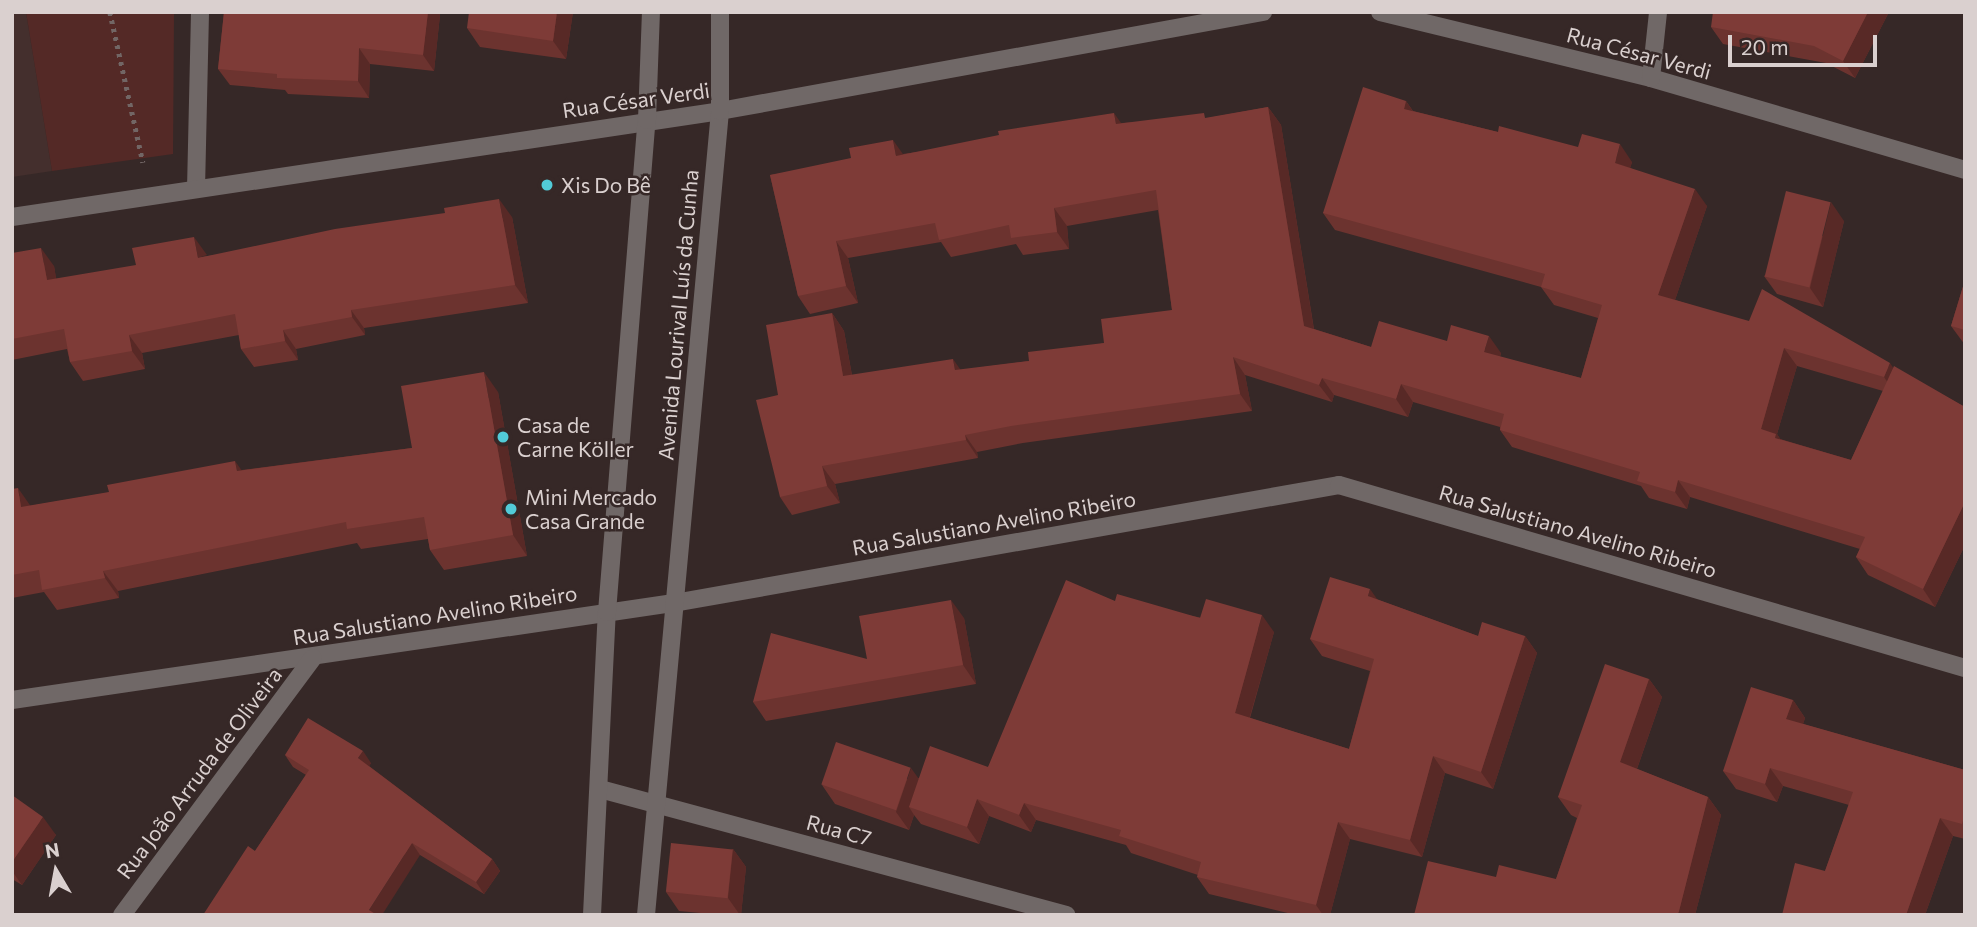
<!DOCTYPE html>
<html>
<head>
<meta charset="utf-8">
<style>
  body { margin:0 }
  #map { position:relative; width:1977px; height:927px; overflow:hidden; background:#362827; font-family:Commissioner,sans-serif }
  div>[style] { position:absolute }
  .built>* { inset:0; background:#442f2d }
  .green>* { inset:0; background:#542926 }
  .path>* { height:4.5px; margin-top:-2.25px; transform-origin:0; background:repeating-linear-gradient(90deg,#726665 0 3.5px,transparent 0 8.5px) }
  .minor>* { height:18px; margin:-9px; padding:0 9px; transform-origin:9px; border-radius:9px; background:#706867 }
  .wall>* { inset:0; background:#6c332f }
  .shaded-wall>* { inset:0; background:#582926 }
  .building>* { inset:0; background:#7e3b37; transform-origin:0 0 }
  .dots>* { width:19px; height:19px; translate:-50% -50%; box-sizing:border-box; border:4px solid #362827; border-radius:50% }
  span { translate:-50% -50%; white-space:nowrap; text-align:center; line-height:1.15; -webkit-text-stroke:5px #362827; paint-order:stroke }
  .street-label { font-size:21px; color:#dad0cf }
  .poi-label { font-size:21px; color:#dad0cf }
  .left { translate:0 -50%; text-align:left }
  .frame { position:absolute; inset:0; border:14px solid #dad0cf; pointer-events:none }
  .north { position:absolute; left:21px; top:836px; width:70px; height:70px; -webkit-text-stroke:5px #362827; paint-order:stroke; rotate:350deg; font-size:19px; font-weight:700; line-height:28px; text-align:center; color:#dad0cf }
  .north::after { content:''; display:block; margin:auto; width:24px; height:32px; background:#dad0cf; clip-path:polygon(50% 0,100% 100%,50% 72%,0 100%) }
  .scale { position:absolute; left:1728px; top:35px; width:149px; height:32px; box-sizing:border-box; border:4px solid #dad0cf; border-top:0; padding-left:9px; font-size:21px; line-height:24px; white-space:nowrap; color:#dad0cf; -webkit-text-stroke:5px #362827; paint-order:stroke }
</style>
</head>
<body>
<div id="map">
  <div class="built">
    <i style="clip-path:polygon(12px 12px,26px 12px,52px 171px,12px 177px)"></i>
  </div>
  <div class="green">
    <i style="clip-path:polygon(26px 12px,174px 12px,173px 154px,52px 171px)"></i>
  </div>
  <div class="path">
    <i style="left:110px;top:12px;width:154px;rotate:77.6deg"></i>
  </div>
  <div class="minor">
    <i style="left:1380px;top:12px;width:279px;rotate:13.7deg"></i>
    <i style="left:1651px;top:78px;width:327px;rotate:16.3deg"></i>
    <i style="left:1651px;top:78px;width:66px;rotate:-83.9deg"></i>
    <i style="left:196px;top:189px;width:177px;rotate:-88.7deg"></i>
    <i style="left:12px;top:217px;width:716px;rotate:-8.51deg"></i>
    <i style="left:720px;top:111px;width:552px;rotate:-10.33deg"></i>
    <i style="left:12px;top:700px;width:669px;rotate:-8.34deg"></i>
    <i style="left:674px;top:603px;width:675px;rotate:-10.06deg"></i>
    <i style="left:1339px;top:485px;width:652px;rotate:16.3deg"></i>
    <i style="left:600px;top:789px;width:483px;rotate:15.1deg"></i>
    <i style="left:122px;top:915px;width:320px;rotate:-53.4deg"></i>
    <i style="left:592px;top:915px;width:303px;rotate:-87.2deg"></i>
    <i style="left:607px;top:612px;width:494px;rotate:-85.4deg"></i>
    <i style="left:647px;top:120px;width:108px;rotate:-87.9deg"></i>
    <i style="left:646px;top:915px;width:807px;rotate:-84.74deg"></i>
    <i style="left:720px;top:111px;width:99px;rotate:-90deg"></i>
  </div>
  <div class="wall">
    <i style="clip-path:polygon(224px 12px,438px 12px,440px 15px,434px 71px,370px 64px,369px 98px,288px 94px,285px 90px,230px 85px,218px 69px)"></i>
    <i style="clip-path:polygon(573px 12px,566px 59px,480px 47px,467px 28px)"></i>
    <i style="clip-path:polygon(1889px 12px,1855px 78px,1826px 63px,1723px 44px,1711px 27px)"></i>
    <i style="clip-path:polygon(evenodd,1406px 101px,1413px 111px,1498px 132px,1632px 162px,1630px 168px,1707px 206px,1675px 300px,1893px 368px,1965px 407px,1965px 545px,1935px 607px,1868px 575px,1856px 557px,1860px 549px,1690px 497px,1687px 509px,1649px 498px,1641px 486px,1512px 447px,1500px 430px,1500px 427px,1413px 402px,1408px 417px,1334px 395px,1332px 402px,1245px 375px,1252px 411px,1023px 443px,977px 452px,978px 458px,835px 484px,840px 503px,792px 515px,780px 497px,778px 395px,832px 313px,844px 331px,852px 375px,961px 370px,1029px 361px,1104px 343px,1172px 310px,1158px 210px,1067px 226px,1069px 249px,1023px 255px,1016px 244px,951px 257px,941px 242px,848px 258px,858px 303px,810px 314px,798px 296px,770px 175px,903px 154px,1122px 123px,1208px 118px,1268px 107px,1281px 125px,1314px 329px,1371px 347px,1447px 341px,1501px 353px,1500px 357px,1581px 378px,1598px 318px,1554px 305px,1541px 287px,1335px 230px,1323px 213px,1406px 101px,1797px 366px,1883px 391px,1851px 460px,1780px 439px,1777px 434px,1797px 366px)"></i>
    <i style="clip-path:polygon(512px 217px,528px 303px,364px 328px,365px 335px,296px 349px,298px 360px,254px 367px,241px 349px,239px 335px,142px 353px,145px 369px,83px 381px,70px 362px,67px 349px,12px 360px,12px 253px,54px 266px,56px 279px,208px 256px)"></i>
    <i style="clip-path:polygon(1844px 221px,1823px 307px,1777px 294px,1764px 276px)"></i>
    <i style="clip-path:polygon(1965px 280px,1965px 345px,1951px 326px)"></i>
    <i style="clip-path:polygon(498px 392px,527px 556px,444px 570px,430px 550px,428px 539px,361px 549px,357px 543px,118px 591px,119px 598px,57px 610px,44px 592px,12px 598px,12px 489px,30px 506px,242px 470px,412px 448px)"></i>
    <i style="clip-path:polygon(1376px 599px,1478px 636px,1525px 636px,1537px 653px,1493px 789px,1445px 773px,1422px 857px,1350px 839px,1330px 915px,1296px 915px,1209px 894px,1197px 877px,1198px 875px,1131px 853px,1126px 845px,1036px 820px,1031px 832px,989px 816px,979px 844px,921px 824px,914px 815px,909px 830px,835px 804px,822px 785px,919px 778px,988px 767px,1115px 601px,1274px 632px,1250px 718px,1349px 749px,1370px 671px,1322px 656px,1310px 639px)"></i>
    <i style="clip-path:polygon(964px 618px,976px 684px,766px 721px,753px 702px,867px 659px)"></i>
    <i style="clip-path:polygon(1649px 679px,1662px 697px,1637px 769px,1708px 797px,1721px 815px,1695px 915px,1496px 877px,1556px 879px,1577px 818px,1571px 815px,1558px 797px)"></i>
    <i style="clip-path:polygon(1793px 700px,1805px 718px,1803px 724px,1965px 770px,1965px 839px,1953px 836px,1925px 915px,1782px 915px,1825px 871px,1849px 805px,1783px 786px,1777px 802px,1736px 789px,1723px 771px)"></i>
    <i style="clip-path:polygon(285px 755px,371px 763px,369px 766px,492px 859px,500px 871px,484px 894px,420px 855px,255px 851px,306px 775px,293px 767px)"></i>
    <i style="clip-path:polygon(12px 795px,56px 835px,22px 885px,12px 879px)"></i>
    <i style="clip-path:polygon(733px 849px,746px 867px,741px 915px,722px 915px,679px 911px,666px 892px)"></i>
  </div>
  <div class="shaded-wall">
    <i style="clip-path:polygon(428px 12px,438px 12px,440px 15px,434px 71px,423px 55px)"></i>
    <i style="clip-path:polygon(557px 12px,573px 12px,566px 59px,553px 41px)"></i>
    <i style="clip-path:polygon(1868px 12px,1889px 12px,1855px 78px,1843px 61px)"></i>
    <i style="clip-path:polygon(359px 48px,370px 64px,369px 98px,358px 81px)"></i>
    <i style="clip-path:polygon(1406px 101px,1418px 119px,1404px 109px)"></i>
    <i style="clip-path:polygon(1268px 107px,1281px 125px,1316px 343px,1304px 326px)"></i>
    <i style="clip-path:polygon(1114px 113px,1126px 130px,1116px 124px)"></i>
    <i style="clip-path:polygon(893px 140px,905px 157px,896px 156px)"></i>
    <i style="clip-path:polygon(1620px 144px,1632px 162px,1627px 180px,1615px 163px)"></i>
    <i style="clip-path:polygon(1695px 189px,1707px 206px,1671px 312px,1658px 295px)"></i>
    <i style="clip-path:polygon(499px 199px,512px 217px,528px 303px,515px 285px)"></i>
    <i style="clip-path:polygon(1831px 202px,1844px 221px,1823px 307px,1810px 288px)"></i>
    <i style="clip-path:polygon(1054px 208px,1067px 226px,1069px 249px,1057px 232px)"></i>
    <i style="clip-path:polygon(194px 237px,207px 255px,198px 258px)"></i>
    <i style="clip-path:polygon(836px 241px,848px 258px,858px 303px,846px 286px)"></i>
    <i style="clip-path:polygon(41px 248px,54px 266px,60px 299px,47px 280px)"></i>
    <i style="clip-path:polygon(351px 310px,364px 328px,365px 335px,352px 317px)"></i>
    <i style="clip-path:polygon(832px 313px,844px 331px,855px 393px,843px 376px)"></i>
    <i style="clip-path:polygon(283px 330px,296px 349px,298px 360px,285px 341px)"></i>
    <i style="clip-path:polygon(129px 335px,142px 353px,145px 369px,132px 351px)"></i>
    <i style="clip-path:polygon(1489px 336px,1501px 353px,1496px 370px,1484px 352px)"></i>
    <i style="clip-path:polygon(1784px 348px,1797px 366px,1777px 434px,1789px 451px,1761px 429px)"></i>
    <i style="clip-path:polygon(1233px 357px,1245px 375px,1252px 411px,1240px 394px)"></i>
    <i style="clip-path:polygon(953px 359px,965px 376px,955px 370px)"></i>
    <i style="clip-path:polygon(1890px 363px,1902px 381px,1896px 395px,1884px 377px)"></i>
    <i style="clip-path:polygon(484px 372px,498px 392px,527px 556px,513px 535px)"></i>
    <i style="clip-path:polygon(1322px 378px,1334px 395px,1332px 402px,1319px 385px)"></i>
    <i style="clip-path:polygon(1401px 384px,1413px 402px,1408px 417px,1396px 399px)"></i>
    <i style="clip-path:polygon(965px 435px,977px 452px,978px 458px,966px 440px)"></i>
    <i style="clip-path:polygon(235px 461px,250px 482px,237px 471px)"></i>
    <i style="clip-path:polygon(822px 466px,835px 484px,840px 503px,827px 486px)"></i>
    <i style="clip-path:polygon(1678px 480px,1690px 497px,1687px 509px,1675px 492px)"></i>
    <i style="clip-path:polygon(18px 488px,32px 508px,21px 507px)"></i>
    <i style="clip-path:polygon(1964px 504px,1965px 545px,1935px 607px,1923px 589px)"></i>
    <i style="clip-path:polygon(103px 571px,118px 591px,119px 598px,105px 578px)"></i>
    <i style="clip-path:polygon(1370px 589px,1382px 606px,1368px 596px)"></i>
    <i style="clip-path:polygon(951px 600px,964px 618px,976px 684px,963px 665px)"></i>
    <i style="clip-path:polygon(1262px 615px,1274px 632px,1246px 730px,1235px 713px)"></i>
    <i style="clip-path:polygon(1525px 636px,1537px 653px,1493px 789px,1481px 772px)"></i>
    <i style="clip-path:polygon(1649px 679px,1662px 697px,1633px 780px,1620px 762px)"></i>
    <i style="clip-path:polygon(1793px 700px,1805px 718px,1799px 737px,1786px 719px)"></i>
    <i style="clip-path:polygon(363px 751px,371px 763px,367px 770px,358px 758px)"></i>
    <i style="clip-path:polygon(1433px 756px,1445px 773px,1422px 857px,1410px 840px)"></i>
    <i style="clip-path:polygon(911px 768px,924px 786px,909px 807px,914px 815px,909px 830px,896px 812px)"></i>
    <i style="clip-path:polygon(1770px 768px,1783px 786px,1777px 802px,1765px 784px)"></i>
    <i style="clip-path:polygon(1708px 797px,1721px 815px,1695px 915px,1678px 915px)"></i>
    <i style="clip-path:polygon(977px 799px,989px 816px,979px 844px,967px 827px)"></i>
    <i style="clip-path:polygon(1024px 803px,1036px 820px,1031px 832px,1019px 815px)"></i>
    <i style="clip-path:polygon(43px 817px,56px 835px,22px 885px,12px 871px,12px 862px)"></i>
    <i style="clip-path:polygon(1940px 818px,1953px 836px,1925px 915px,1906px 915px)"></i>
    <i style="clip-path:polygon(1338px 822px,1350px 839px,1330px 915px,1323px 915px,1316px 905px)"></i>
    <i style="clip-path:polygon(412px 843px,420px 855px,382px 915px,372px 915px,369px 910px)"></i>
    <i style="clip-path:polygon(733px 849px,746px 867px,741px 915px,740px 915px,728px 898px)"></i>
    <i style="clip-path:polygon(492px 859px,500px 871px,484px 894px,476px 882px)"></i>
  </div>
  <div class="building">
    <i style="clip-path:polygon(224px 12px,428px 12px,423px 55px,359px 48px,358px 81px,277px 78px,277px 74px,218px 69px)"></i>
    <i style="clip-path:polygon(469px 12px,557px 12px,553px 41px,467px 28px)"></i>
    <i style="clip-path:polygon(1713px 12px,1868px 12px,1843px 61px,1814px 46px,1711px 27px)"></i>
    <i style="clip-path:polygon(1363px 87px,1406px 101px,1404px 109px,1498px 132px,1499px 126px,1578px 147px,1582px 134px,1620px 144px,1615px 163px,1695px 189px,1658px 295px,1749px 321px,1762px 289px,1890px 363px,1884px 377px,1784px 348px,1761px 429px,1776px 434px,1775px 438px,1851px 460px,1894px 366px,1965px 407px,1965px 504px,1964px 504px,1923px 589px,1856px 557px,1865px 537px,1678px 480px,1675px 492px,1637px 481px,1640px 472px,1500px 430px,1504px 414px,1401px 384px,1396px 399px,1322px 378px,1319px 385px,1233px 357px,1240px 394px,1011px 426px,965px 435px,966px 440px,822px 466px,827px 486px,780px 497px,756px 400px,778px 395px,766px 325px,832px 313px,843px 376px,953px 359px,955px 370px,1029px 361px,1028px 352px,1104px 343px,1101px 319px,1172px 310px,1156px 190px,1054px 208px,1057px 232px,1011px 238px,1009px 225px,939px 240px,935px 223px,836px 241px,846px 286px,798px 296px,770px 175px,851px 158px,849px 148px,893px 140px,896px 156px,999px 135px,998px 131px,1114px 113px,1116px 124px,1204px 113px,1205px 118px,1268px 107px,1304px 326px,1371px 347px,1379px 321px,1447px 341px,1451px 325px,1489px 336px,1484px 352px,1581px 378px,1602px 305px,1541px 287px,1545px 274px,1323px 213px)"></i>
    <i style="left:1786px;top:191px;width:46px;height:88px;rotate:14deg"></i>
    <i style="clip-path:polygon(499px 199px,515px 285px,351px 310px,352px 317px,283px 330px,285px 341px,241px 349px,235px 314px,129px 335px,132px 351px,70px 362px,64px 329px,12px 339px,12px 253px,41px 248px,47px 280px,136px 265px,132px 248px,194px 237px,198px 258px,335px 229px,445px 213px,444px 208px)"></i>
    <i style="clip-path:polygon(1965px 280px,1965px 330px,1951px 326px)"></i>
    <i style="clip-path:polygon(484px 372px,513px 535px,430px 550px,424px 517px,347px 529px,346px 522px,103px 571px,105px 578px,42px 590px,39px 570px,12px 575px,12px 489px,18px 488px,21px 507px,109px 492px,107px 485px,235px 461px,237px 471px,412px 448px,401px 386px)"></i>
    <i style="clip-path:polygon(1330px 577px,1370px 589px,1368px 596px,1478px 636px,1482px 622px,1525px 636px,1481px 772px,1433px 756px,1410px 840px,1338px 822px,1316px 905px,1197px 877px,1201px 862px,1119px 836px,1121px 830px,1024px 803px,1019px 815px,977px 799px,967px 827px,909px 807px,930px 746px,988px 767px,1066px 580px,1115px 601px,1117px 594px,1200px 618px,1206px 599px,1262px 615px,1235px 713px,1349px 749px,1374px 659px,1310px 639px)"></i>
    <i style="clip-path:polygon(951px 600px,963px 665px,753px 702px,771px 633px,867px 659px,859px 616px)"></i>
    <i style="clip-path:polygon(1605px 664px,1649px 679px,1620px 762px,1708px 797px,1678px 915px,1414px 915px,1428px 861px,1496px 877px,1499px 865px,1556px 879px,1582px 805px,1558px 797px)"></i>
    <i style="clip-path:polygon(1751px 687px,1793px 700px,1786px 719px,1965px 770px,1965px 814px,1962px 824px,1940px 818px,1906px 915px,1782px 915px,1795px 863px,1825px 871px,1853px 792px,1770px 768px,1765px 784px,1723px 771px)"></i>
    <i style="clip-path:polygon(308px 718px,363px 751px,358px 758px,492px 859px,476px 882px,412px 843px,369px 910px,377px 915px,203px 915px,248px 846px,255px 851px,309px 770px,285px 755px)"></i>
    <i style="left:836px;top:742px;width:79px;height:45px;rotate:19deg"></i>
    <i style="clip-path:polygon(12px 795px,43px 817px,12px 862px)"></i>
    <i style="left:671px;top:843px;width:62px;height:49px;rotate:6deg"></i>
  </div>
  <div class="dots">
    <i style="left:547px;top:185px;background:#52cbd8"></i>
    <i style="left:503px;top:437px;background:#52cbd8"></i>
    <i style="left:511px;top:509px;background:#52cbd8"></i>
  </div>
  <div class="street-label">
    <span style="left:1639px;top:53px;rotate:15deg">Rua César Verdi</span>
    <span style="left:636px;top:100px;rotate:-8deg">Rua César Verdi</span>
    <span style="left:678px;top:315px;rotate:-85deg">Avenida Lourival Luís da Cunha</span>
    <span style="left:994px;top:523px;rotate:-10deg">Rua Salustiano Avelino Ribeiro</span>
    <span style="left:1578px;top:531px;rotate:16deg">Rua Salustiano Avelino Ribeiro</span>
    <span style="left:435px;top:615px;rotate:-9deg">Rua Salustiano Avelino Ribeiro</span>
    <span style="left:199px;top:773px;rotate:-53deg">Rua João Arruda de Oliveira</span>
    <span style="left:839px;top:830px;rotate:15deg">Rua C7</span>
  </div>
  <div class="poi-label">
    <span class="left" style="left:561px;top:185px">Xis Do Bê</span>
    <span class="left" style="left:517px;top:437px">Casa de<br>Carne Köller</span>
    <span class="left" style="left:525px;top:509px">Mini Mercado<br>Casa Grande</span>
  </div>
  <div class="frame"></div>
  <div class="north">N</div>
  <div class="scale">20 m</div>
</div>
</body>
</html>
